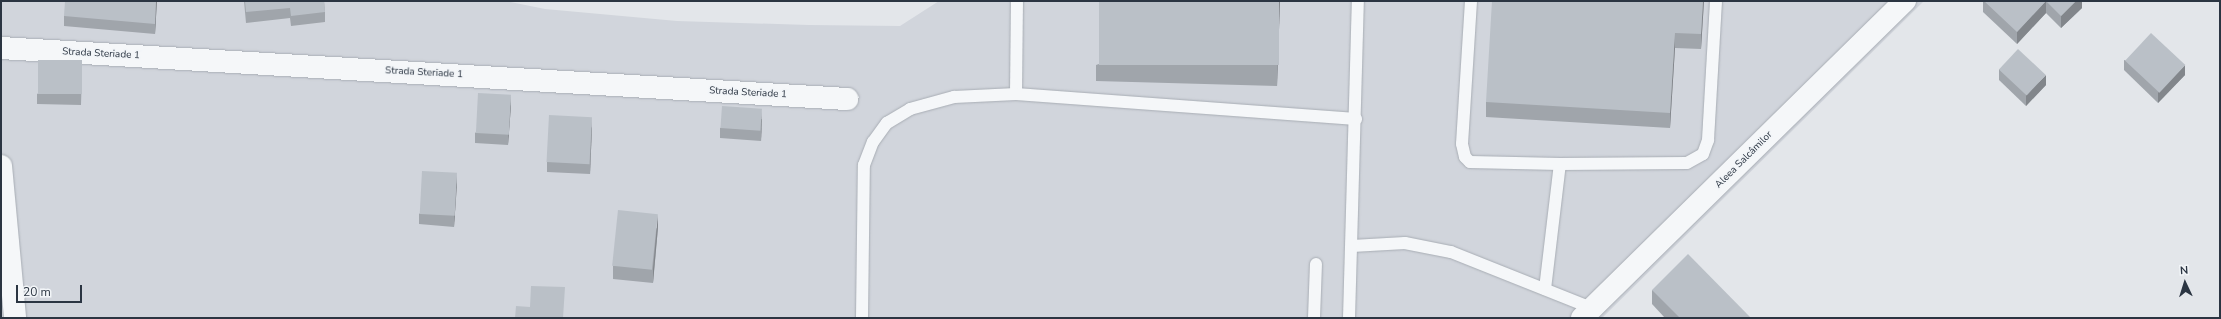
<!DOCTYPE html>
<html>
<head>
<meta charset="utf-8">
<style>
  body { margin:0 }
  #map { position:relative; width:2221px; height:319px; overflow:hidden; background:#e3e6ea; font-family:"Nunito Sans",sans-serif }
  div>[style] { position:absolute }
  .built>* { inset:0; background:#d1d5dc }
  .roads { filter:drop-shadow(0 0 1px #a8adb4) drop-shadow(0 0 1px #a8adb4) }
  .service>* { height:12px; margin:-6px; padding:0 6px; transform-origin:6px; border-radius:6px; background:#f5f7f9 }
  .minor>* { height:22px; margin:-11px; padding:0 11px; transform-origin:11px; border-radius:11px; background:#f5f7f9 }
  .wall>* { inset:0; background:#a0a5ab }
  .shaded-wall>* { inset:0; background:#82868b }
  .building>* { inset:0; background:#bac0c7; transform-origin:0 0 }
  span { translate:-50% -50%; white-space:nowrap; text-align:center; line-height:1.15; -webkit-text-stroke:3px #f2f5f8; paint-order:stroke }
  .street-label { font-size:10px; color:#2b3542 }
  .frame { position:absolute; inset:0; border:2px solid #2b3542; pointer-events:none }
  .north { position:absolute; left:2165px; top:263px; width:40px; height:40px; -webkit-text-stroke:3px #f2f5f8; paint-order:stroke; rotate:356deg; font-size:11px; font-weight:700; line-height:16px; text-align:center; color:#2b3542 }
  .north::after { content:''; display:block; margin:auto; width:14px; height:18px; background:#2b3542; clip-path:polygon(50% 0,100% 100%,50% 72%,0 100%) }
  .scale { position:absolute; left:16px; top:285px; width:66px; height:18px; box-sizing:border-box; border:2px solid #2b3542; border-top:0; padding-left:5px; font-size:12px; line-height:14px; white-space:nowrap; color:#2b3542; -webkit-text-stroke:3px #f2f5f8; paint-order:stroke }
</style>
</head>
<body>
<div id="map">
  <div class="built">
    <i style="clip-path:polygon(1px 1px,506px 1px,545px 9px,677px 21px,809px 25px,900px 26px,939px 1px,1924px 1px,1602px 318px,1px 318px)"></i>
  </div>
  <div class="roads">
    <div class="service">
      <i style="left:1471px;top:1px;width:143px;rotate:93.6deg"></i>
      <i style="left:1462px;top:144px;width:13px;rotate:77deg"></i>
      <i style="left:1465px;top:157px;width:7px;rotate:45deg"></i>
      <i style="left:1470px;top:162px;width:90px;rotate:1.3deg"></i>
      <i style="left:1560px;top:164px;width:127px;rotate:-0.5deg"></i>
      <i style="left:1687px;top:163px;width:18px;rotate:-29deg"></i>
      <i style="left:1703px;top:154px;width:15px;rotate:-70deg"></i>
      <i style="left:1708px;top:140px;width:139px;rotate:-86.7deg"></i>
      <i style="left:1016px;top:94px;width:93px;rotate:-89.4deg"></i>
      <i style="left:1352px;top:246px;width:53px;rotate:-3.2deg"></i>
      <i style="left:1405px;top:243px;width:47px;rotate:11.1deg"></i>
      <i style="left:1451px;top:252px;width:152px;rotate:21.7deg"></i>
      <i style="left:1545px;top:289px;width:126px;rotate:-83.2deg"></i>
      <i style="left:862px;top:318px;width:153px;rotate:-89.3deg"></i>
      <i style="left:864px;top:165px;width:25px;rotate:-69deg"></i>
      <i style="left:873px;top:142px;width:24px;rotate:-54deg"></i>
      <i style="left:887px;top:123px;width:27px;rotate:-31deg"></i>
      <i style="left:910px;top:109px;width:46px;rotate:-15.3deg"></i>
      <i style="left:954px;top:97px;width:62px;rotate:-2.8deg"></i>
      <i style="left:1016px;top:94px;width:341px;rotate:4.2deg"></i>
      <i style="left:1314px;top:318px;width:54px;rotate:-87.9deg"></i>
      <i style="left:1349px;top:318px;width:317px;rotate:-88.4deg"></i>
    </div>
    <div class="minor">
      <i style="left:1px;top:48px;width:848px;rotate:3.45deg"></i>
      <i style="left:1px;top:166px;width:153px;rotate:84.7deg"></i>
      <i style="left:1582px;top:318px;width:453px;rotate:-44.5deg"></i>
    </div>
  </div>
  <div class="wall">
    <i style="clip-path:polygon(157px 1px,155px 34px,64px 26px,64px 16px)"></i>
    <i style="clip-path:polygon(244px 1px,324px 1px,325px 12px,325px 22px,291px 26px,290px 18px,246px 23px)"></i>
    <i style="clip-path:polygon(1280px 1px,1277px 86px,1096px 81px,1096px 65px)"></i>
    <i style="clip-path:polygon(1704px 1px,1701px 49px,1675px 48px,1670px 128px,1486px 117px,1486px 102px)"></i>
    <i style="clip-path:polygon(1983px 1px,2082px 1px,2082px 8px,2061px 28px,2046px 13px,2017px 44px,1983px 12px)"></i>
    <i style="clip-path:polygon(2124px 60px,2185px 75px,2158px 103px,2124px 70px)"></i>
    <i style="clip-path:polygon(1999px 69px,2046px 85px,2026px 106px,1999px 80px)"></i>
    <i style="clip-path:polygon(82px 71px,81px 105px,37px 104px,37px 94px)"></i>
    <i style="clip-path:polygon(511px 105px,508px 145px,475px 143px,475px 133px)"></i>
    <i style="clip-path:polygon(762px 119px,761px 141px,720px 138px,720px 128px)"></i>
    <i style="clip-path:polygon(592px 127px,590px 174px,547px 172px,547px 162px)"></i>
    <i style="clip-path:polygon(457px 183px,454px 227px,419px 224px,419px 214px)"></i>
    <i style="clip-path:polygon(658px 227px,653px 283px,613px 279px,613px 266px)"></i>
    <i style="clip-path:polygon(1652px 290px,1751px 318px,1665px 318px,1652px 304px)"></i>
  </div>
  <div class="shaded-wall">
    <i style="clip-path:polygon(156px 1px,157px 1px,155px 34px,155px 24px)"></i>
    <i style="clip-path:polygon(1279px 1px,1280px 1px,1277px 86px,1277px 71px)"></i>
    <i style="clip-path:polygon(1703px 1px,1704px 1px,1701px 49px,1701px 34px)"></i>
    <i style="clip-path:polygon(2046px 1px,2046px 13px,2017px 44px,2017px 32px)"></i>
    <i style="clip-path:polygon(2076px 1px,2082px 1px,2082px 8px,2061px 28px,2061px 16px)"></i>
    <i style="clip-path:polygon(1675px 33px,1675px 48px,1670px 128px,1670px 113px)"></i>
    <i style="clip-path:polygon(2185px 65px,2185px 75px,2158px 103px,2158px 93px)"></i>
    <i style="clip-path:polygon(2046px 75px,2046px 85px,2026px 106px,2026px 95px)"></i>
    <i style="clip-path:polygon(511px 95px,511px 105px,508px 145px,508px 135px)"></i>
    <i style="clip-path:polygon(762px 109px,762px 119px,761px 141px,761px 131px)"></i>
    <i style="clip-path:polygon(592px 117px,592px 127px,590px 174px,590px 164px)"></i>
    <i style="clip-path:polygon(457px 173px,457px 183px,454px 227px,454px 216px)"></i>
    <i style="clip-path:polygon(658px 214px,658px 227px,653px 283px,653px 269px)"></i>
  </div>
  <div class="building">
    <i style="clip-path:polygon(65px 1px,156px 1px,155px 24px,64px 16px)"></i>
    <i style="clip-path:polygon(245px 1px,324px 1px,325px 12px,291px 16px,290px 8px,246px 12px)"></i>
    <i style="left:1099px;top:1px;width:180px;height:64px"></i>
    <i style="clip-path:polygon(1492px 1px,1703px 1px,1701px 34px,1675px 33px,1670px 113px,1486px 102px)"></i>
    <i style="clip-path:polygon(1984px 1px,2076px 1px,2061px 16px,2046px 1px,2017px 32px)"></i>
    <i style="left:2151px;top:33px;width:47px;height:38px;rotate:43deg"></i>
    <i style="left:2018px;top:49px;width:38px;height:28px;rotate:43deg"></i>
    <i style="left:38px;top:60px;width:44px;height:34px"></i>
    <i style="left:478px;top:93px;width:33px;height:40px;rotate:3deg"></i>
    <i style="left:722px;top:106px;width:40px;height:22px;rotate:4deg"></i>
    <i style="left:549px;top:115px;width:43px;height:47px;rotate:3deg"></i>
    <i style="left:422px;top:171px;width:35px;height:43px;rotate:3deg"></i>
    <i style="left:618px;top:210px;width:40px;height:56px;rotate:6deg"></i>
    <i style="clip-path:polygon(1688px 254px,1751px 318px,1680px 318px,1652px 290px)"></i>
    <i style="clip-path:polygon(531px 286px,565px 287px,563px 318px,515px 318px,516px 306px,530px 307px)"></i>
  </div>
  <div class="street-label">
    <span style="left:101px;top:54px;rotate:3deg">Strada Steriade 1</span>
    <span style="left:424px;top:73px;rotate:3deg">Strada Steriade 1</span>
    <span style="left:748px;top:93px;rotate:3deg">Strada Steriade 1</span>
    <span style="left:1744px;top:160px;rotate:-45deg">Aleea Salcâmilor</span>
  </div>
  <div class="frame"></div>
  <div class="north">N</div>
  <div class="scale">20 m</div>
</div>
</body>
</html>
